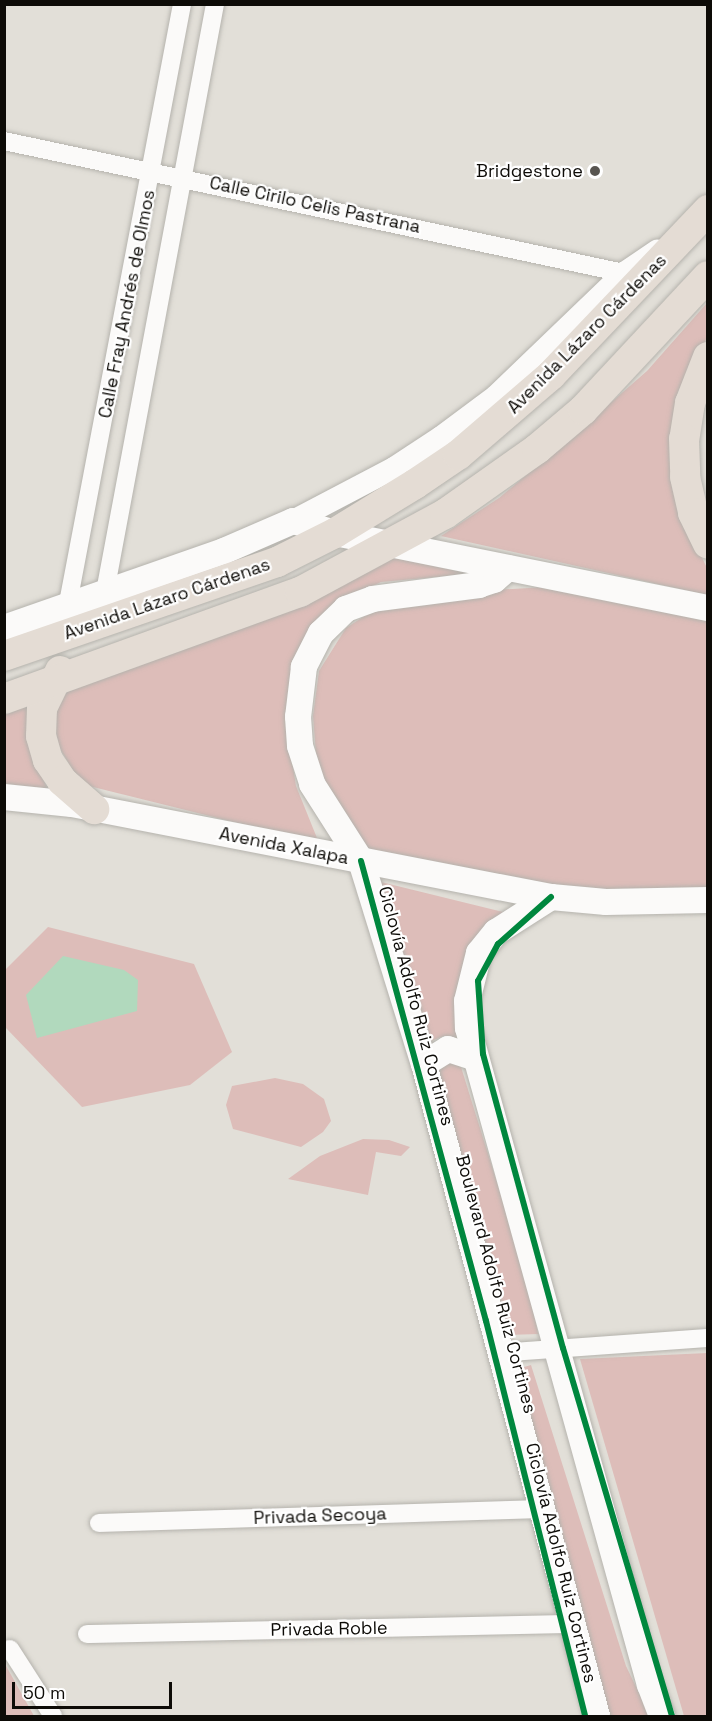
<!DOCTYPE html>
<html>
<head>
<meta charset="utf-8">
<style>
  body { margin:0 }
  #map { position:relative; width:712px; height:1721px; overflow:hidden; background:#e2dfd8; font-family:"Space Grotesk",sans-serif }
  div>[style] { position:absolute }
  .green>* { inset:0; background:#ddbdb9 }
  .water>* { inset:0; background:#b1d9bd }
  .roads { filter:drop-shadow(0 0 2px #b5b3ad) drop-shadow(0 0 2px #b5b3ad) }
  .minor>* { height:18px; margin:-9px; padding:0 9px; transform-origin:9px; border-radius:9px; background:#fbfaf9 }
  .tertiary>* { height:22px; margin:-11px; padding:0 11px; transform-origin:11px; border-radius:11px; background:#fbfaf9 }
  .secondary>* { height:26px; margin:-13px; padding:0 13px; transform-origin:13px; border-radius:13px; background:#fbfaf9 }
  .trunk>* { height:30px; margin:-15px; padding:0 15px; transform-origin:15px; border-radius:15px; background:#e4dcd4 }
  .cycleway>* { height:6px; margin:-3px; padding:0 3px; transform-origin:3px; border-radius:3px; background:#00873e }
  .dots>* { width:16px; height:16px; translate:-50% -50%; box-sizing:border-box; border:3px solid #fff; border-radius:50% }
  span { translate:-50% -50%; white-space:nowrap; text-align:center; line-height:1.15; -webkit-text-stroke:4.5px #fff; paint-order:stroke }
  .poi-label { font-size:18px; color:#0d0b07 }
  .right { translate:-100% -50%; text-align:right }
  .street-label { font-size:18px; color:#0d0b07 }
  .frame { position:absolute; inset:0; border:6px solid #0d0b07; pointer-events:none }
  .scale { position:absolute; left:12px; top:1682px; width:160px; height:27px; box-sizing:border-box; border:3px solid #0d0b07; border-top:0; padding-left:8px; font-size:18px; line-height:21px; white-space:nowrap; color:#0d0b07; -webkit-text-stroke:4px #fff; paint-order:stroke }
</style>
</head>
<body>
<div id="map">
  <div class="green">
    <i style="clip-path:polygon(707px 303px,707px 337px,682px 392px,685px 523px,707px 568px,707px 595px,441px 536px,499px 498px,567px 441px,647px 371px)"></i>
    <i style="clip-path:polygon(375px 554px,481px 573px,381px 582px,329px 607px,299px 651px,285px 714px,296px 786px,319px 843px,81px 784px,59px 747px,51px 708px,62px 682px)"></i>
    <i style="clip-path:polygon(563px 586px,707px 618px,707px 891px,575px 896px,363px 856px,317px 767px,313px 716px,319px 671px,346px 628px,388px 601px,440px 593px)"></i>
    <i style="clip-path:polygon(28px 703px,32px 752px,49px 793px,5px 785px,4px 714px)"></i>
    <i style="clip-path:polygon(381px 882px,503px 912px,476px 937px,460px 1042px,444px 1036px,423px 1044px)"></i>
    <i style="clip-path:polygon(48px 927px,194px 964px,232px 1052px,190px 1085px,82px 1107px,5px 1027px,5px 970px)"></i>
    <i style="clip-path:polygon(454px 1061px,461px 1067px,527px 1279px,538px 1334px,508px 1335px,433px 1065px)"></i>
    <i style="clip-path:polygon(275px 1078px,303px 1084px,324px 1099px,331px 1121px,323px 1132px,301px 1147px,233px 1129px,226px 1105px,232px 1086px)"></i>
    <i style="clip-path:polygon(363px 1139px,389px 1140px,410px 1147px,401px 1156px,376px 1152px,368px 1195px,288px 1179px,320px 1156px)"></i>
    <i style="clip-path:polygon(707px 1353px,707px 1716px,684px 1716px,580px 1359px)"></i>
    <i style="clip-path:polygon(531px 1365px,626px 1666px,650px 1716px,610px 1716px,607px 1712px,510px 1371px)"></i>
    <i style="clip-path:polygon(4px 1664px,5px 1664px,34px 1716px,5px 1716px)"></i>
  </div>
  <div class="water">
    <i style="clip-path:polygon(63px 956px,124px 970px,138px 980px,137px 1011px,37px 1038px,26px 995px)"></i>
  </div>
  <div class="roads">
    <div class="minor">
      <i style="left:4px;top:141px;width:634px;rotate:12.02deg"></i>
      <i style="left:105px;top:592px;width:598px;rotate:-79.4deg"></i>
      <i style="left:68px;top:603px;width:610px;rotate:-79.22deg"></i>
      <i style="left:498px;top:1353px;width:211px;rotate:-4.1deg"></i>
      <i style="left:99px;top:1523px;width:441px;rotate:-1.8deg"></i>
      <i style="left:87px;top:1634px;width:483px;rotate:-1.2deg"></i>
      <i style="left:10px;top:1649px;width:80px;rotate:57.3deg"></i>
    </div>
    <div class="tertiary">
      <i style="left:293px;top:521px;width:114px;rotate:-27.7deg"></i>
      <i style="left:394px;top:468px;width:56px;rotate:-33.4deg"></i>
      <i style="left:441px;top:437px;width:69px;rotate:-36.7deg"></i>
      <i style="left:496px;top:396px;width:178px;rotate:-43.9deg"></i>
      <i style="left:624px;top:273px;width:40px;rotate:-34deg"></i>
    </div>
    <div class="secondary">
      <i style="left:508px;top:568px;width:18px;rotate:139deg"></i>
      <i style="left:494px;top:580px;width:16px;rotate:162deg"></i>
      <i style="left:479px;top:585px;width:107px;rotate:172.5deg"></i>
      <i style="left:373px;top:599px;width:29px;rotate:160deg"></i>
      <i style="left:346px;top:609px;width:35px;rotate:136deg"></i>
      <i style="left:321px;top:633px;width:38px;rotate:117deg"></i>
      <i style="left:304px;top:667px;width:50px;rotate:96.8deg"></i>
      <i style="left:298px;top:717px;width:29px;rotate:86deg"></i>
      <i style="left:300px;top:746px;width:40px;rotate:72deg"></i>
      <i style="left:312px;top:784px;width:91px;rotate:57.5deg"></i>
      <i style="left:361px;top:861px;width:213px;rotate:72.8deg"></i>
      <i style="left:424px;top:1064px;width:675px;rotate:75.14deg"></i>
      <i style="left:4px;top:628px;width:233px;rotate:-19.3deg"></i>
      <i style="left:224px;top:551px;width:75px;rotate:-23.5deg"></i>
      <i style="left:293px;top:521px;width:44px;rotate:15.9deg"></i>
      <i style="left:335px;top:533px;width:380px;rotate:11.4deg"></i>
      <i style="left:4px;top:797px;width:68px;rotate:5.9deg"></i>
      <i style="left:72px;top:804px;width:488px;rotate:11deg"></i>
      <i style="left:551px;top:897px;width:55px;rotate:5.2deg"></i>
      <i style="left:606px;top:902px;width:102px;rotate:-1.1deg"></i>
      <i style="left:551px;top:897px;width:65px;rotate:147.5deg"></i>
      <i style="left:496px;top:932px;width:27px;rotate:129deg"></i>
      <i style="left:479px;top:953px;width:49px;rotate:104deg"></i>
      <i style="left:467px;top:1001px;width:27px;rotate:88deg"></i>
      <i style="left:468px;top:1028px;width:682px;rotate:74.52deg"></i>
      <i style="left:650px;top:1685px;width:33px;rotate:69deg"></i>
      <i style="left:424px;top:1064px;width:28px;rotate:-32deg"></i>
      <i style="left:448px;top:1049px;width:29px;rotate:18deg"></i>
    </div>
    <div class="trunk">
      <i style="left:708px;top:357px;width:49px;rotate:111.4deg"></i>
      <i style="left:690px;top:403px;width:36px;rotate:99deg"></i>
      <i style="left:684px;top:439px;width:38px;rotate:88deg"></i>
      <i style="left:685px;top:477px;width:37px;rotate:77deg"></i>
      <i style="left:693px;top:513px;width:34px;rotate:64deg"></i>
      <i style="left:4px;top:656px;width:289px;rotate:-19deg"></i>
      <i style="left:277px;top:562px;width:65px;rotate:-26.6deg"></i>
      <i style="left:335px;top:533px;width:94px;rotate:-31.5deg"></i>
      <i style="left:415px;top:484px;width:52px;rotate:-34deg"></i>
      <i style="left:458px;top:455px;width:123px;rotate:-40.7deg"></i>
      <i style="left:551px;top:375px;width:228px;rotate:-46.4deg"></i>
      <i style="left:60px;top:671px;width:41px;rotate:115.9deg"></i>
      <i style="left:42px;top:708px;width:28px;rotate:92deg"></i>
      <i style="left:41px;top:736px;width:25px;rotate:74deg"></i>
      <i style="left:48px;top:760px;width:25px;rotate:56deg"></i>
      <i style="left:62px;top:781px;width:43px;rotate:41.2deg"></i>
      <i style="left:4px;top:699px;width:315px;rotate:-19.9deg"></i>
      <i style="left:300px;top:592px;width:165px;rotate:-28.3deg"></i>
      <i style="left:445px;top:514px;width:113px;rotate:-35.2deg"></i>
      <i style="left:537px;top:449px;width:60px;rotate:-40.3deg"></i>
      <i style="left:583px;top:410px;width:183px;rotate:-47deg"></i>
    </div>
  </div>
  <div class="cycleway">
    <i style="left:361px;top:861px;width:477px;rotate:74.8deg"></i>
    <i style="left:486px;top:1321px;width:407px;rotate:75.9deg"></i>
    <i style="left:551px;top:897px;width:71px;rotate:138.4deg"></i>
    <i style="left:498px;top:944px;width:42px;rotate:118.4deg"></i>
    <i style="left:478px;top:981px;width:73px;rotate:86.1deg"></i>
    <i style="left:483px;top:1054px;width:305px;rotate:74.8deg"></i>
    <i style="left:563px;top:1348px;width:384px;rotate:73.5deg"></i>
  </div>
  <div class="dots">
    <i style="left:595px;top:171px;background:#585550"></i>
  </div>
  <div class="poi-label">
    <span class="right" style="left:583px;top:171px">Bridgestone</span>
  </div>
  <div class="street-label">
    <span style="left:315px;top:205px;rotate:12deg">Calle Cirilo Celis Pastrana</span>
    <span style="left:127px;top:304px;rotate:-79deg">Calle Fray Andrés de Olmos</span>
    <span style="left:587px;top:334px;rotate:-45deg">Avenida Lázaro Cárdenas</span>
    <span style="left:167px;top:599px;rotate:-19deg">Avenida Lázaro Cárdenas</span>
    <span style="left:284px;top:846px;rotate:11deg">Avenida Xalapa</span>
    <span style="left:416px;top:1006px;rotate:75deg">Ciclovía Adolfo Ruiz Cortines</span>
    <span style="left:496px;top:1284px;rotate:75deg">Boulevard Adolfo Ruiz Cortines</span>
    <span style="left:320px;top:1516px;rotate:-2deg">Privada Secoya</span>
    <span style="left:561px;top:1563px;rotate:76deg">Ciclovía Adolfo Ruiz Cortines</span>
    <span style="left:329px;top:1629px;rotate:-1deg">Privada Roble</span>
  </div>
  <div class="frame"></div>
  <div class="scale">50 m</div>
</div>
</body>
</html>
